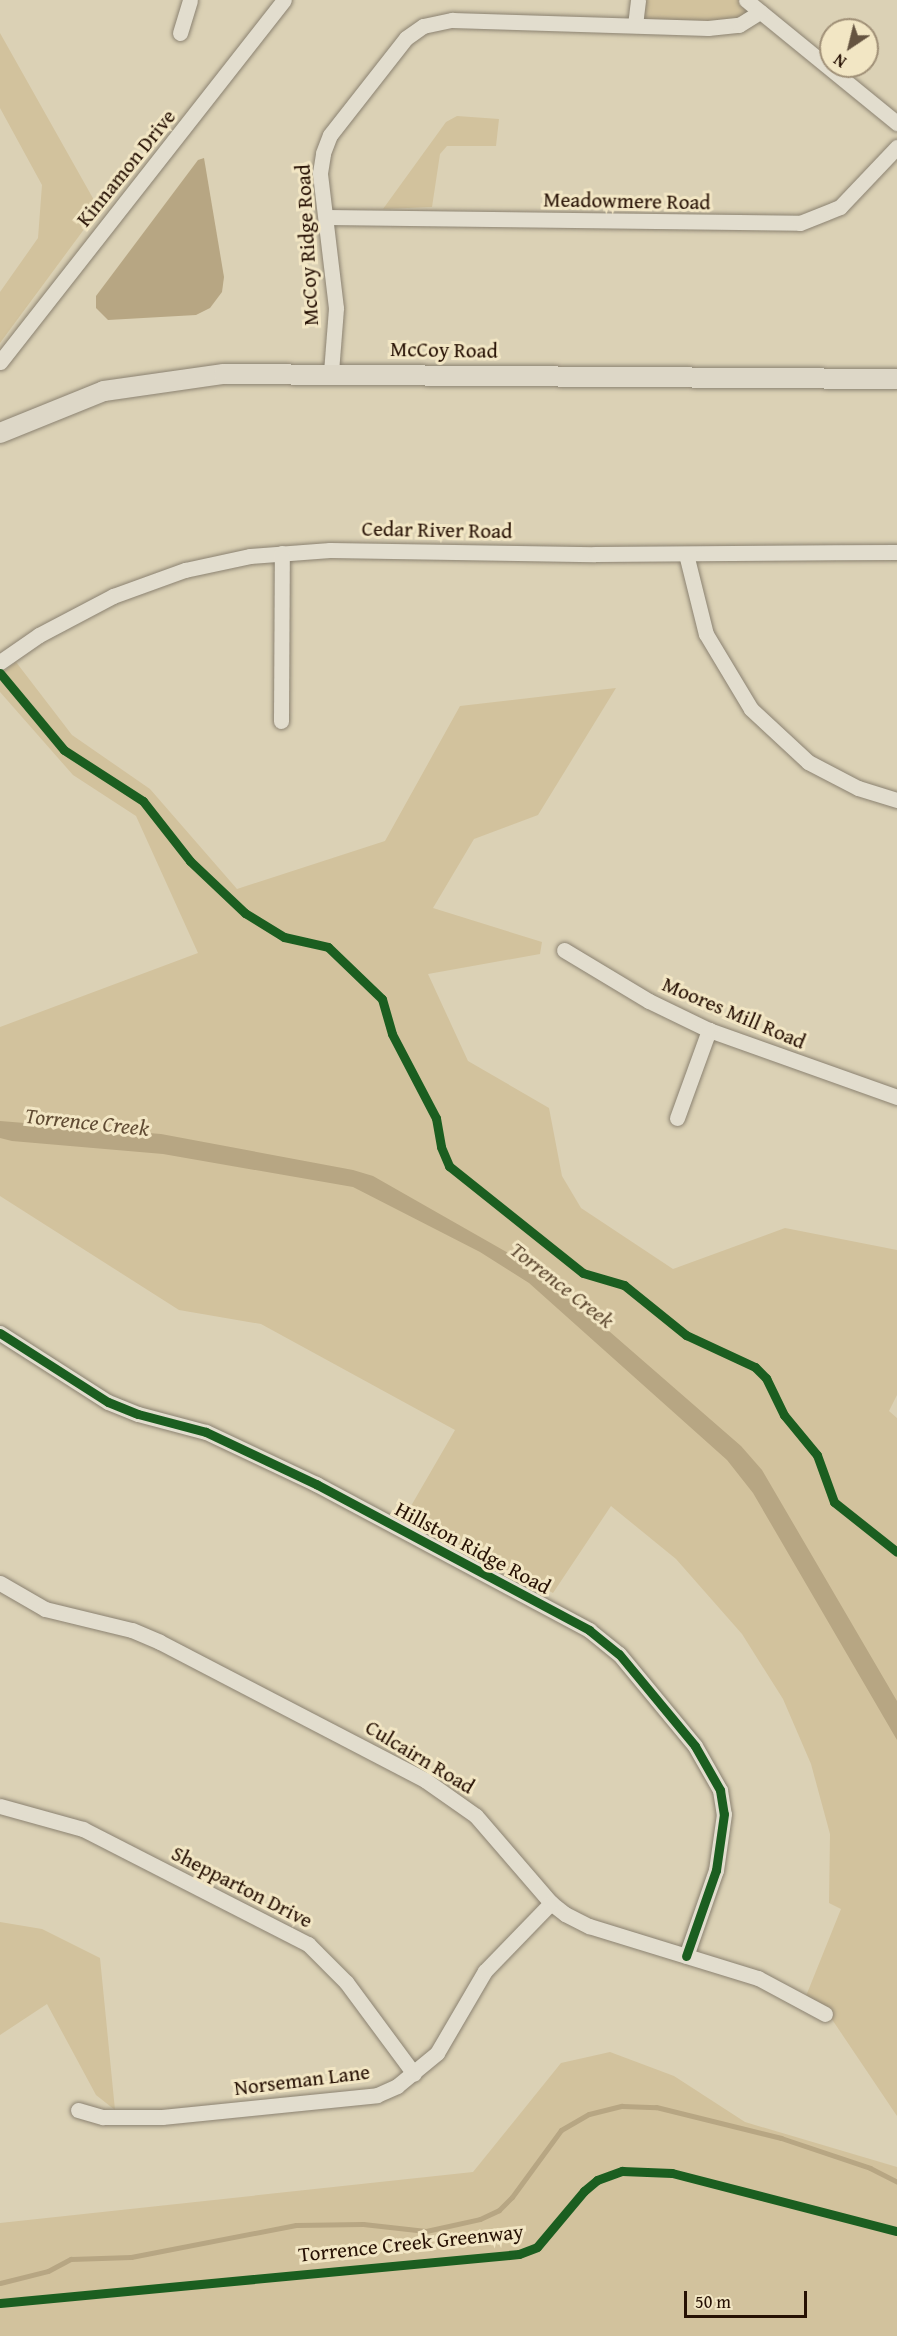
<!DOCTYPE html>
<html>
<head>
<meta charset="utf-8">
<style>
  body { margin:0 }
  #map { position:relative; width:897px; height:2336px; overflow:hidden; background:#dbd1b5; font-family:"Gentium Book Plus",serif }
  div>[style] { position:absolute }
  .green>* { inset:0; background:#d2c29d }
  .water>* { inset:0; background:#b7a683 }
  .stream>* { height:5px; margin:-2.5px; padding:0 2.5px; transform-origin:2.5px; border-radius:2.5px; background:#b7a683 }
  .roads { filter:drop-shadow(0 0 2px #8b8271) drop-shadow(0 0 2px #8b8271) }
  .minor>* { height:15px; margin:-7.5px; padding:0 7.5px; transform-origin:7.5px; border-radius:7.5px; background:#e2ddce }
  .major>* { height:20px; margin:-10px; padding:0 10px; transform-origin:10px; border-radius:10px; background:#ddd7c7 }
  .cycleway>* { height:9px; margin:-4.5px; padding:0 4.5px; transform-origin:4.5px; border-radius:4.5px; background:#1b5e20 }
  span { translate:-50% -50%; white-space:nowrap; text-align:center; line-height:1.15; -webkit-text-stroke:6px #f2e6c4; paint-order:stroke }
  .street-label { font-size:21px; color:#261003 }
  .water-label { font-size:22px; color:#604b33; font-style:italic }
  .north { position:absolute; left:819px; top:18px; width:60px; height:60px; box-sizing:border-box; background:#f2e6c4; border:2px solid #a09077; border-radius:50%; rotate:215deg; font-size:16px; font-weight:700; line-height:24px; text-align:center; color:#261003 }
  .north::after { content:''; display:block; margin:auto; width:21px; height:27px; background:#655441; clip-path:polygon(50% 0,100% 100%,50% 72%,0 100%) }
  .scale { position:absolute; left:684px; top:2291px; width:123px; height:27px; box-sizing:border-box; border:3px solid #261003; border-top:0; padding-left:8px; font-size:18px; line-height:21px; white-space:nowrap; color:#261003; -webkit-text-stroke:4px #f2e6c4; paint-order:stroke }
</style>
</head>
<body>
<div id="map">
  <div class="green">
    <i style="clip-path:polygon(638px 0,746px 0,760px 12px,739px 25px,635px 25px)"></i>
    <i style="clip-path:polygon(0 33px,99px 209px,0 343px,0 292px,38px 238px,42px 185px,0 108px)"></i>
    <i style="clip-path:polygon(457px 116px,499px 119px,496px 146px,447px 146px,440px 154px,432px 207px,383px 209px,446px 122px)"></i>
    <i style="clip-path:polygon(16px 662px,72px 735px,150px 789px,237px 889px,385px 841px,460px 706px,616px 688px,538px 815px,474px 839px,433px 908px,542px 942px,540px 954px,428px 974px,468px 1061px,549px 1108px,562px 1176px,581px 1208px,673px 1269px,785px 1228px,897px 1250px,897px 1395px,889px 1411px,897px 1418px,897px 2116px,823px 2006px,806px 1996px,841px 1909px,829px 1903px,830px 1834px,811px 1764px,783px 1699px,742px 1634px,676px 1559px,611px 1506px,553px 1593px,404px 1518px,455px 1430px,261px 1324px,179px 1310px,0 1196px,0 1027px,198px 953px,136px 816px,73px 775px,0 692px,0 674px)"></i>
    <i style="clip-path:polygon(0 1922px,42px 1929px,100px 1958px,115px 2110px,96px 2095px,47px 2004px,0 2035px)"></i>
    <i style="clip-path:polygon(610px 2052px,674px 2076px,745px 2122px,897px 2167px,897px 2336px,0 2336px,0 2223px,473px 2172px,561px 2063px)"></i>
  </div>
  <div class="water">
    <i style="clip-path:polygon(204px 158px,224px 277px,222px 292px,210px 308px,196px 315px,108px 320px,96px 308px,96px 296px,198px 160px)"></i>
    <i style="clip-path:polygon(0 1121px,161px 1134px,353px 1170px,373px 1176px,540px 1271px,741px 1446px,762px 1470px,897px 1701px,897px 1740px,753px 1493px,727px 1460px,529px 1283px,480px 1252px,353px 1187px,163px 1154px,12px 1141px,0 1138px)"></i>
  </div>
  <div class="stream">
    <i style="left:0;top:2283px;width:49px;rotate:-14deg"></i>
    <i style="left:48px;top:2271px;width:26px;rotate:-28deg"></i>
    <i style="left:71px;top:2259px;width:60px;rotate:-1.9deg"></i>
    <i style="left:131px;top:2257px;width:168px;rotate:-11deg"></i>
    <i style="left:296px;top:2225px;width:67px;rotate:-0.9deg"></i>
    <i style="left:363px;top:2224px;width:63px;rotate:6.3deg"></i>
    <i style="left:426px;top:2231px;width:55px;rotate:-12.5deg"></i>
    <i style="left:480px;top:2219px;width:21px;rotate:-25deg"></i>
    <i style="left:499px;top:2210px;width:18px;rotate:-45deg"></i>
    <i style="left:512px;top:2197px;width:83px;rotate:-53.8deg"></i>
    <i style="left:561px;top:2130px;width:32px;rotate:-30deg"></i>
    <i style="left:589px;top:2114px;width:34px;rotate:-14deg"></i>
    <i style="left:622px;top:2106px;width:34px;rotate:2deg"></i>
    <i style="left:656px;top:2107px;width:129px;rotate:13.9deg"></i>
    <i style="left:781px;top:2138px;width:94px;rotate:18.6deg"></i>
    <i style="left:870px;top:2168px;width:30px;rotate:27deg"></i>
  </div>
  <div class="roads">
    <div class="minor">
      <i style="left:746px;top:0;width:195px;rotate:39.2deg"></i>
      <i style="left:635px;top:25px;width:25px;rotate:-83deg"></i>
      <i style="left:180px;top:33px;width:34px;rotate:-73deg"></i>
      <i style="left:327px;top:217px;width:473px;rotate:0.7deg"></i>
      <i style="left:800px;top:223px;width:43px;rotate:-21.8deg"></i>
      <i style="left:840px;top:207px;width:83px;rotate:-46.5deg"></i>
      <i style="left:0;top:362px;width:460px;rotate:-51.9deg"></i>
      <i style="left:331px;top:372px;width:64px;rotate:-85.5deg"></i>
      <i style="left:336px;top:308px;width:136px;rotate:-96.8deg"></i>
      <i style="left:320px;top:173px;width:20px;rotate:-81deg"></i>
      <i style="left:323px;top:153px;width:19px;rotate:-69deg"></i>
      <i style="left:330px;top:135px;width:123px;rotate:-51.9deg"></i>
      <i style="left:406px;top:38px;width:21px;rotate:-35deg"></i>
      <i style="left:423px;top:26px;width:30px;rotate:-12deg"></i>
      <i style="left:452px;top:20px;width:256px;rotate:1.8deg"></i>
      <i style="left:708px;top:28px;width:31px;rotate:-6deg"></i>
      <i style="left:739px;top:25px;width:25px;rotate:-32deg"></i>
      <i style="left:686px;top:554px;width:82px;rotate:76deg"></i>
      <i style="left:706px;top:634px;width:87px;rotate:59deg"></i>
      <i style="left:751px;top:709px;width:78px;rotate:42.9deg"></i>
      <i style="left:808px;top:762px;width:56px;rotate:27.5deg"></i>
      <i style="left:858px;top:788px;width:41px;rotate:17.1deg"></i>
      <i style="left:0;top:662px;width:47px;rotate:-34.7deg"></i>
      <i style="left:39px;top:635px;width:84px;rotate:-27.8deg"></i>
      <i style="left:113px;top:596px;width:77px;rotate:-19.9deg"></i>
      <i style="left:185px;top:570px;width:66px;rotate:-12.2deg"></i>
      <i style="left:250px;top:556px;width:80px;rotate:-4.3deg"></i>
      <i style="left:330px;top:550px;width:265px;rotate:0.9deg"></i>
      <i style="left:595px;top:554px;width:302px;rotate:-0.4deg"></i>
      <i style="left:281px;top:721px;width:168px;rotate:-89.7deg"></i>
      <i style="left:564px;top:950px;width:99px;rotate:31deg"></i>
      <i style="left:649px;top:1001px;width:67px;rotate:25.8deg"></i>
      <i style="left:709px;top:1030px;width:200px;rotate:19.6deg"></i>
      <i style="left:677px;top:1118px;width:94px;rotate:-70deg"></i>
      <i style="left:0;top:1333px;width:128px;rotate:32.6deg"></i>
      <i style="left:108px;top:1402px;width:32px;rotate:22deg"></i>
      <i style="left:138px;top:1414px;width:70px;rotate:14.8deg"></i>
      <i style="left:206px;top:1432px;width:122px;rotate:25.3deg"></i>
      <i style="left:316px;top:1484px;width:310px;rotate:28.1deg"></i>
      <i style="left:589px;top:1630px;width:38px;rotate:39deg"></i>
      <i style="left:619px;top:1654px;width:119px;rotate:50.4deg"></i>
      <i style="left:695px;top:1746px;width:51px;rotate:60.4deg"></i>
      <i style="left:720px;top:1790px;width:24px;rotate:81deg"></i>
      <i style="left:724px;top:1814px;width:57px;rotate:98.1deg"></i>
      <i style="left:716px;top:1870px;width:91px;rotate:109.2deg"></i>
      <i style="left:0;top:1583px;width:52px;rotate:30deg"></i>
      <i style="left:45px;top:1609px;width:89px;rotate:13.6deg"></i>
      <i style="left:132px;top:1630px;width:30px;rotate:23deg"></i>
      <i style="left:160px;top:1642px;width:299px;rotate:27.5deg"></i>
      <i style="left:425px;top:1780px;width:62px;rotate:35.2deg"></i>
      <i style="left:476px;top:1816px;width:115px;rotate:49.2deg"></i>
      <i style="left:551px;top:1903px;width:18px;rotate:38deg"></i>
      <i style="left:565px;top:1914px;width:27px;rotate:27deg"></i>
      <i style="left:589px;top:1926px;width:177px;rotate:17.1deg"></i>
      <i style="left:758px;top:1978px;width:76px;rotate:28.2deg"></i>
      <i style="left:0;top:1806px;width:86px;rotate:15.5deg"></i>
      <i style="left:83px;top:1829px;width:253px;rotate:27.1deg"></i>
      <i style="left:308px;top:1944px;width:54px;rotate:45deg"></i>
      <i style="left:346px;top:1982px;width:114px;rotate:53.5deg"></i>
      <i style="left:78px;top:2110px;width:26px;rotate:16deg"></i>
      <i style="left:103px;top:2117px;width:59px"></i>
      <i style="left:162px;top:2117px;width:216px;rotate:-5.8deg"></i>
      <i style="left:377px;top:2095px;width:22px;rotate:-24deg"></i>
      <i style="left:397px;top:2086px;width:52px;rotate:-39.5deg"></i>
      <i style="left:437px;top:2053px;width:95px;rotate:-59.7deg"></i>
      <i style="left:485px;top:1971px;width:95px;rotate:-45.9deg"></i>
    </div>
    <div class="major">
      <i style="left:0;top:433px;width:112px;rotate:-22deg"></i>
      <i style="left:104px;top:391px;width:121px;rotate:-8.1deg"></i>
      <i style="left:224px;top:374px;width:673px;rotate:0.43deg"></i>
    </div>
  </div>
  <div class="cycleway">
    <i style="left:0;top:673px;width:100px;rotate:50.3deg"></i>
    <i style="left:64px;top:750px;width:94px;rotate:32.8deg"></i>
    <i style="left:143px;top:801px;width:76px;rotate:51.9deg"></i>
    <i style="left:190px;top:861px;width:76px;rotate:43.4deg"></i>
    <i style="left:245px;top:913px;width:46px;rotate:31.6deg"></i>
    <i style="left:284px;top:937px;width:45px;rotate:12.8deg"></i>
    <i style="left:328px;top:947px;width:75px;rotate:43.9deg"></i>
    <i style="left:382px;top:999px;width:36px;rotate:74deg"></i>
    <i style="left:392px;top:1034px;width:95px;rotate:62.4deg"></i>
    <i style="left:436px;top:1118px;width:29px;rotate:80deg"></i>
    <i style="left:441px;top:1147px;width:21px;rotate:67deg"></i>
    <i style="left:449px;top:1166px;width:171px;rotate:38.6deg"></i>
    <i style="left:583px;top:1273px;width:43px;rotate:16.3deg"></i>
    <i style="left:624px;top:1285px;width:80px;rotate:38.9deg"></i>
    <i style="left:686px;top:1335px;width:76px;rotate:24.9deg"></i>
    <i style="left:755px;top:1367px;width:16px;rotate:45deg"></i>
    <i style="left:766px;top:1378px;width:41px;rotate:64.1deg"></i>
    <i style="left:784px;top:1415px;width:52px;rotate:50.5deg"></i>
    <i style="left:817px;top:1455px;width:50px;rotate:70.1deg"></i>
    <i style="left:834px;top:1502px;width:80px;rotate:38.4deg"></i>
    <i style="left:0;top:1333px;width:128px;rotate:32.6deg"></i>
    <i style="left:108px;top:1402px;width:32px;rotate:22deg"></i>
    <i style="left:138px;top:1414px;width:70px;rotate:14.8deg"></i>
    <i style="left:206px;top:1432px;width:122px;rotate:25.3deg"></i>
    <i style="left:316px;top:1484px;width:310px;rotate:28.1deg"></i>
    <i style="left:589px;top:1630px;width:38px;rotate:39deg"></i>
    <i style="left:619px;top:1654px;width:119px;rotate:50.4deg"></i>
    <i style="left:695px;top:1746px;width:51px;rotate:60.4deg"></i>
    <i style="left:720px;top:1790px;width:24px;rotate:81deg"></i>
    <i style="left:724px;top:1814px;width:57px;rotate:98.1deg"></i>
    <i style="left:716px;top:1870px;width:91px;rotate:109.2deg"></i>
    <i style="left:0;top:2303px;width:521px;rotate:-5.39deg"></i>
    <i style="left:519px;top:2254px;width:19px;rotate:-21deg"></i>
    <i style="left:537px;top:2247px;width:73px;rotate:-50deg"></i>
    <i style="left:584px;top:2191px;width:17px;rotate:-40deg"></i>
    <i style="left:597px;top:2180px;width:27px;rotate:-20deg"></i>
    <i style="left:622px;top:2171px;width:50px;rotate:2.3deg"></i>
    <i style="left:672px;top:2173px;width:232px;rotate:14.5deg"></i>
  </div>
  <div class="street-label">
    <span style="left:126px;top:168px;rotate:-51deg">Kinnamon Drive</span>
    <span style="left:627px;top:201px;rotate:1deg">Meadowmere Road</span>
    <span style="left:307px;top:245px;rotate:-93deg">McCoy Ridge Road</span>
    <span style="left:444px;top:350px;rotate:1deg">McCoy Road</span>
    <span style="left:437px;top:530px;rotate:1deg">Cedar River Road</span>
    <span style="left:734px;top:1013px;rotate:23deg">Moores Mill Road</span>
    <span style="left:473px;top:1548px;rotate:28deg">Hillston Ridge Road</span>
    <span style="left:420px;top:1757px;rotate:31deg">Culcairn Road</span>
    <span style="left:242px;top:1887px;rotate:27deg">Shepparton Drive</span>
    <span style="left:302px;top:2080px;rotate:-7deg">Norseman Lane</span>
    <span style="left:411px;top:2243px;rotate:-6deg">Torrence Creek Greenway</span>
  </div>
  <div class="water-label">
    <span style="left:87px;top:1122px;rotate:6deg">Torrence Creek</span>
    <span style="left:562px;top:1285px;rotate:38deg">Torrence Creek</span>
  </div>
  <div class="north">N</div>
  <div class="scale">50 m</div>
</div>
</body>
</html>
